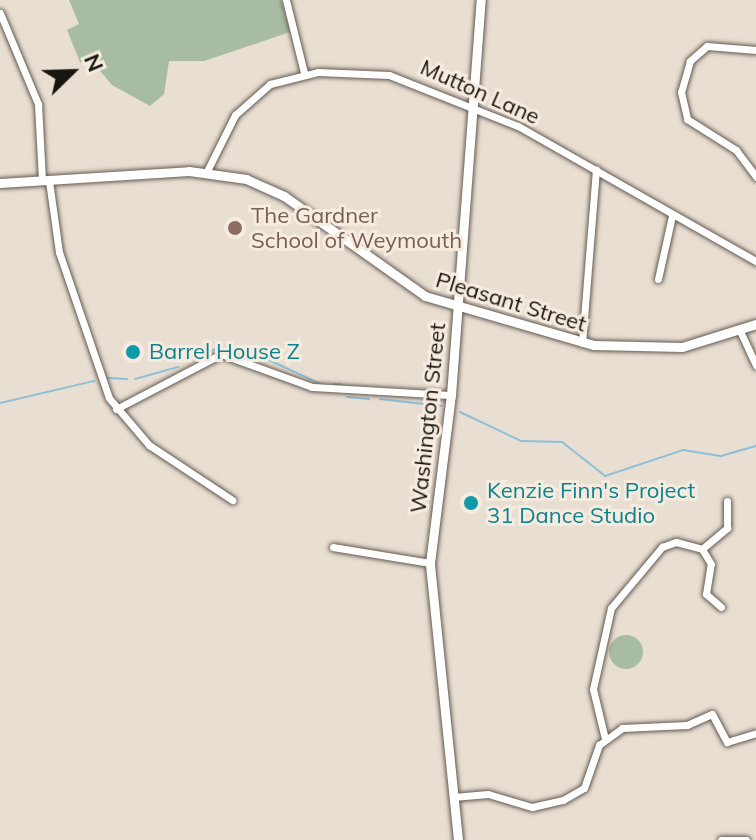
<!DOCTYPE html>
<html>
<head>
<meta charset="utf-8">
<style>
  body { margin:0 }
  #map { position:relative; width:756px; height:840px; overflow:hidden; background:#e9ded2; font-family:Mulish,sans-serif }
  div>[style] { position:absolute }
  .green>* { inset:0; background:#a8bca3 }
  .round { border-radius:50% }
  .stream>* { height:2px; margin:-1px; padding:0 1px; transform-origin:1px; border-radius:1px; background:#8dc0d6 }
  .roads { filter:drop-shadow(0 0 2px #645a50) drop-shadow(0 0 2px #645a50) }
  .minor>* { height:7px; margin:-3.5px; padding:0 3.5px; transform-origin:3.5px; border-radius:3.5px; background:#fff }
  .major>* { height:9px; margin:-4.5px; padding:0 4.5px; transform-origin:4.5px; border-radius:4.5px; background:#fff }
  .dots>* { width:22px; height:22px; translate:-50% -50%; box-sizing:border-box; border:4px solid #f6ebdf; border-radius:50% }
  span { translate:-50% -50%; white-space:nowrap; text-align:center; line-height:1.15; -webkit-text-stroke:6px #f6ebdf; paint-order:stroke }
  .street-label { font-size:22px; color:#181410 }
  .education-label { font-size:22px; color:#785e54 }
  .left { translate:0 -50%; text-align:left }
  .culture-label { font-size:22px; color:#0d838f }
  .north { position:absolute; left:32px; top:32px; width:80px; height:80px; -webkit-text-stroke:6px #f6ebdf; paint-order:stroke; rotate:67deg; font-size:22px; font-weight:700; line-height:32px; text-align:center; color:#181410 }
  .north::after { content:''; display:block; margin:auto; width:28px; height:36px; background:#181410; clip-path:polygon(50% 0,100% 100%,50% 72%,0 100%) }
</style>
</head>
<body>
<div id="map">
  <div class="green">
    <i style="clip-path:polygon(69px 0,281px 0,290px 32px,204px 61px,169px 61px,164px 94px,150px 106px,112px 85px,95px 65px,80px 62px,67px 30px,79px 24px)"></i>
    <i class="round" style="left:609px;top:635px;width:34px;height:34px"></i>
  </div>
  <div class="stream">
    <i style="left:227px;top:346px;width:5px;rotate:-11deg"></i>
    <i style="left:243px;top:348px;width:86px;rotate:24.8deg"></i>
    <i style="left:198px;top:355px;width:21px;rotate:-19deg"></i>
    <i style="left:108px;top:378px;width:19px;rotate:3deg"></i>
    <i style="left:135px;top:379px;width:45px;rotate:-15.6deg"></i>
    <i style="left:334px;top:384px;width:7px"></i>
    <i style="left:347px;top:397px;width:22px;rotate:5deg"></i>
    <i style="left:380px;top:399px;width:62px;rotate:6.4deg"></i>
    <i style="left:0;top:403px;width:97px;rotate:-13.2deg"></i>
    <i style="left:460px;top:412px;width:68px;rotate:25.4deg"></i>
    <i style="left:521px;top:441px;width:41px;rotate:1.4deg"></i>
    <i style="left:562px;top:442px;width:55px;rotate:38.3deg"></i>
    <i style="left:605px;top:476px;width:82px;rotate:-18.4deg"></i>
    <i style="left:683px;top:450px;width:38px;rotate:9deg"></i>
    <i style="left:721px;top:456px;width:36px;rotate:-16deg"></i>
  </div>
  <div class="roads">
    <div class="minor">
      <i style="left:286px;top:0;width:75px;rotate:76.1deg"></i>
      <i style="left:0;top:13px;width:99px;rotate:67.3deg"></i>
      <i style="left:38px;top:104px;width:77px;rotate:87deg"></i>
      <i style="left:756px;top:50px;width:49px;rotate:-175.3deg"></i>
      <i style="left:707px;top:46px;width:23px;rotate:139deg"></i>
      <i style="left:690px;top:61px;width:32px;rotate:106deg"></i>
      <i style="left:681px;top:92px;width:28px;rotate:77deg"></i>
      <i style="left:687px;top:119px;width:58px;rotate:32.3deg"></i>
      <i style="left:736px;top:150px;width:34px;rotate:53deg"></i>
      <i style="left:207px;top:171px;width:63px;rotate:-63.4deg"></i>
      <i style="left:235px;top:115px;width:47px;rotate:-41.5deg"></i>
      <i style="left:270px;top:84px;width:49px;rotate:-14deg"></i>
      <i style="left:318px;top:72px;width:71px;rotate:2.4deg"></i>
      <i style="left:389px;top:75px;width:139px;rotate:21.6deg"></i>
      <i style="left:518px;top:126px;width:274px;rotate:29.6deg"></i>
      <i style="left:49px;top:181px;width:72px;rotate:82deg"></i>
      <i style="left:59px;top:252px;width:154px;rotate:71.1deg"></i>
      <i style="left:109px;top:398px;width:62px;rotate:49.6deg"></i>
      <i style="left:149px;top:445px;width:100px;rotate:33.5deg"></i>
      <i style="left:658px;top:279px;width:65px;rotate:-77.5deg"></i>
      <i style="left:740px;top:331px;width:38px;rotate:65deg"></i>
      <i style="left:582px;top:343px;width:174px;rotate:-85.4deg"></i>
      <i style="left:116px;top:409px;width:119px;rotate:-27.6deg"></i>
      <i style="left:221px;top:354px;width:97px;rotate:19.9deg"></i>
      <i style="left:312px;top:387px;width:139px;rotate:3.3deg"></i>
      <i style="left:333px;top:547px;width:98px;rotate:9.4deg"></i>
      <i style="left:721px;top:607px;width:20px;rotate:-139deg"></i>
      <i style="left:706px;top:594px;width:30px;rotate:-81deg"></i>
      <i style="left:711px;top:564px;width:17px;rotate:-121deg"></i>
      <i style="left:702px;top:549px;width:33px;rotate:-40deg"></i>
      <i style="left:727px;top:528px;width:27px;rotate:-90deg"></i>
      <i style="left:605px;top:739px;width:51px;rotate:-103.5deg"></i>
      <i style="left:593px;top:689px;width:83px;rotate:-77.5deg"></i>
      <i style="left:611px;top:608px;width:80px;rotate:-50.1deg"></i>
      <i style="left:662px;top:547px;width:15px;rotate:-20deg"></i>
      <i style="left:676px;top:542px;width:27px;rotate:15deg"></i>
      <i style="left:453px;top:797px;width:35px;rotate:-5deg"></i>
      <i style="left:488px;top:794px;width:46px;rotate:16.5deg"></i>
      <i style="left:532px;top:807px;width:32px;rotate:-13deg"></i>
      <i style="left:563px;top:800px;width:24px;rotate:-30deg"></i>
      <i style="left:584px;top:788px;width:46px;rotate:-70.8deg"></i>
      <i style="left:599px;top:745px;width:29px;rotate:-36deg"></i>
      <i style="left:622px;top:728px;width:65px;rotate:-2.6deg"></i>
      <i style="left:687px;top:725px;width:27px;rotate:-24deg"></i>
      <i style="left:712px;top:714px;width:32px;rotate:62deg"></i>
      <i style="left:727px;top:742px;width:30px;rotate:-17deg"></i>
      <i style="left:721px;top:840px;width:25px"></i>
    </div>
    <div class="major">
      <i style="left:0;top:183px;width:189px;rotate:-3.6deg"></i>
      <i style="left:189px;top:171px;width:58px;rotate:8deg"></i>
      <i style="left:246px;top:179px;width:42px;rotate:24.1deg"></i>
      <i style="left:284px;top:196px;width:173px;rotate:35.3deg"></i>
      <i style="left:425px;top:296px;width:176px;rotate:16.2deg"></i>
      <i style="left:594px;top:345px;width:88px;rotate:1.3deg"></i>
      <i style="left:682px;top:347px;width:77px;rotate:-17.3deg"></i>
      <i style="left:458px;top:840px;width:278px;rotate:-95.8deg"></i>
      <i style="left:430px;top:563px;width:169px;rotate:-82.9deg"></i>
      <i style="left:451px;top:395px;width:396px;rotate:-85.7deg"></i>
    </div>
  </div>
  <div class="dots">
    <i style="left:235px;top:228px;background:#8d6e63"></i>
    <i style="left:133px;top:352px;background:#0f9aa8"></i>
    <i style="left:471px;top:503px;background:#0f9aa8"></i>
  </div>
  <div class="street-label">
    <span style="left:480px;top:92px;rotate:24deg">Mutton Lane</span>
    <span style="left:511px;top:302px;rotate:17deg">Pleasant Street</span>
    <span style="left:428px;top:418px;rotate:-84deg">Washington Street</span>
  </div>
  <div class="education-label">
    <span class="left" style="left:251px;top:228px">The Gardner<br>School of Weymouth</span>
  </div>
  <div class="culture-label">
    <span class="left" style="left:149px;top:352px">Barrel House Z</span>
    <span class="left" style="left:487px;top:503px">Kenzie Finn's Project<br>31 Dance Studio</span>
  </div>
  <div class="north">N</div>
</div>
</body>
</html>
